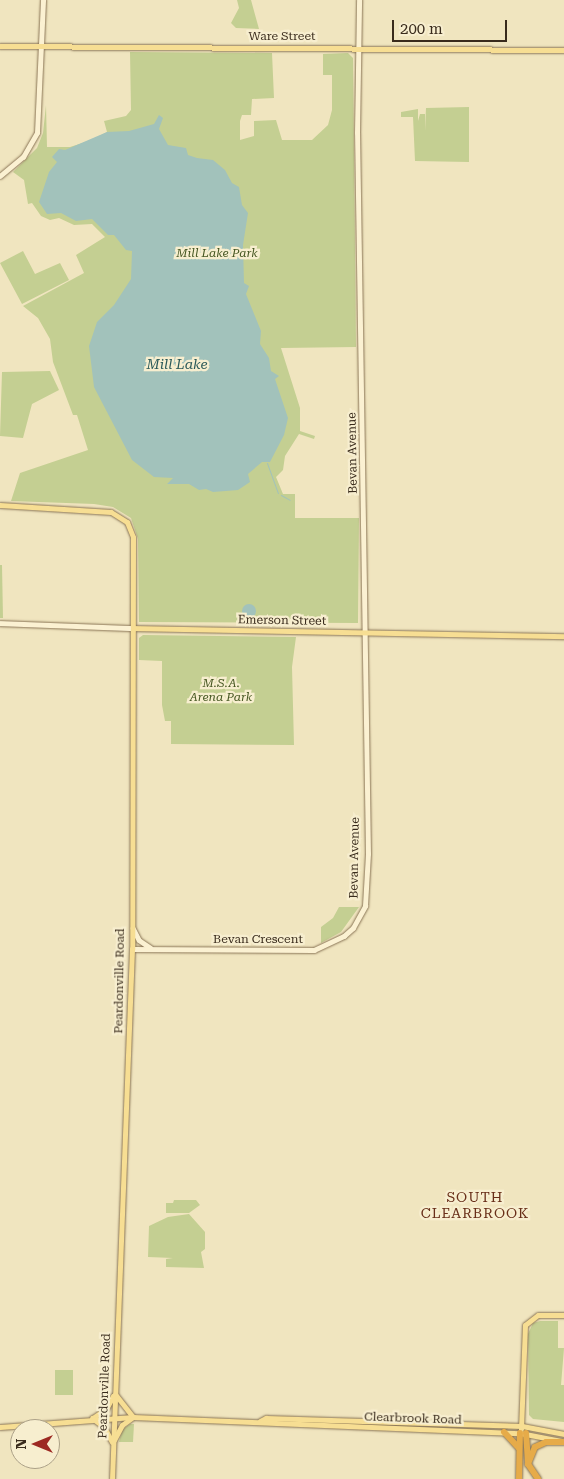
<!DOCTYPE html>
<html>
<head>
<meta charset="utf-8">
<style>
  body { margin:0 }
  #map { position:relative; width:564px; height:1479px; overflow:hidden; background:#f0e5bf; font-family:"Roboto Serif",serif }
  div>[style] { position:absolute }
  .green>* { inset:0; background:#c4cf92; transform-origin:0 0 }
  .water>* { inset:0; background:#a2c2bb }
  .round { border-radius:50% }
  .stream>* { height:1px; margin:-0.5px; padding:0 0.5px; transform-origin:0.5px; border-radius:0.5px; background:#a2c2bb }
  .roads { filter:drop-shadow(0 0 1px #8a7556) drop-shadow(0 0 1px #8a7556) }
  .minor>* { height:4.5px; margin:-2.25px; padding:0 2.25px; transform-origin:2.25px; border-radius:2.25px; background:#fbf1d2 }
  .major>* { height:5px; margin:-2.5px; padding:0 2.5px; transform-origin:2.5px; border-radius:2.5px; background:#f7de93 }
  .highway>* { height:6px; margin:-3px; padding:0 3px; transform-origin:3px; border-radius:3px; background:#e6ab49 }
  span { translate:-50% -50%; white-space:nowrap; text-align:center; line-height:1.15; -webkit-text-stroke:4.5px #f7eecf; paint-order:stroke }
  .street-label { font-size:12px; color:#392b1c }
  .park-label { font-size:12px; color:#455621; font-style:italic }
  .water-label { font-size:14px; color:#2a5959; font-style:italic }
  .neighbourhood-label { font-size:14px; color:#682e18; letter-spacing:1px }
  .north { position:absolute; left:10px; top:1419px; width:50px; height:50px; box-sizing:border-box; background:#f7eecf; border:1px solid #aba087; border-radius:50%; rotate:270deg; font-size:14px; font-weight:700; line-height:20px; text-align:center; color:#392b1c }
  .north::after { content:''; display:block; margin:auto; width:18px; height:22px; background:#9d2922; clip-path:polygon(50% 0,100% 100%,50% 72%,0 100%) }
  .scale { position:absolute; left:392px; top:20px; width:115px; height:22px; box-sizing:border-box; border:2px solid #392b1c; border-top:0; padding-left:6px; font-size:15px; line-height:18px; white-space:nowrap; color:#392b1c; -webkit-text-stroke:4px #f7eecf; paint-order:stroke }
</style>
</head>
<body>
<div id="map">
  <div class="green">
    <i style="clip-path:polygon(237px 0,251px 0,259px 29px,236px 28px,231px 23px,239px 8px)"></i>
    <i style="clip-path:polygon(130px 52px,272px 53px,274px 98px,252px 99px,251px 115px,242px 115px,240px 121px,240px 140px,254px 136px,254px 121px,276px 120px,282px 140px,312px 140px,328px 125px,332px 110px,332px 75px,323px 75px,323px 54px,348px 53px,353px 58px,356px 347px,281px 348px,300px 408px,300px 431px,315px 436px,314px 439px,299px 434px,285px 456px,283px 470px,276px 477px,283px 494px,295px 494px,295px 518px,359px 518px,358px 623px,139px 622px,138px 539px,131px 518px,113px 507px,94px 504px,11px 501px,20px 473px,88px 450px,77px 415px,73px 415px,53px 362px,50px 339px,38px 318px,23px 306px,84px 273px,76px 255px,105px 237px,92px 224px,74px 225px,59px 218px,50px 220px,41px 216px,32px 203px,28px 204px,24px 180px,13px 172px,37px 148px,43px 133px,46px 105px,47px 147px,70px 147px,92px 140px,107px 132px,104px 121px,126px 116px,131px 110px)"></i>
    <i style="clip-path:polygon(469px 107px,469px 162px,415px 161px,413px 117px,401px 117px,401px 112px,418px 109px,418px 121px,420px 114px,425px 114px,425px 131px,426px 108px)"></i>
    <i style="clip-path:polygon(23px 251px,35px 274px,60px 263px,69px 280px,22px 304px,0 263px)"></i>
    <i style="clip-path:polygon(50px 371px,59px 390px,32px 404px,23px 438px,0 436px,2px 372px)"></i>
    <i style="clip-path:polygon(0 565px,2px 565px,3px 618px,0 618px)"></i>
    <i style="clip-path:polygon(143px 635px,296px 637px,292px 667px,294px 745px,171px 744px,171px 721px,165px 721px,162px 705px,162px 661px,139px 660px,139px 638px)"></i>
    <i style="clip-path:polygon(339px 907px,359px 907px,341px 932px,321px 943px,321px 927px,333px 918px)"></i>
    <i style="clip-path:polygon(174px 1200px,196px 1200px,200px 1205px,189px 1213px,166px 1213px,166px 1203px,173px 1203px)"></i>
    <i style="clip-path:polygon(189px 1214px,205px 1232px,205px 1249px,201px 1252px,204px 1268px,166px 1267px,166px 1259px,173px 1258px,148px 1257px,149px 1226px,168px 1217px)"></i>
    <i style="clip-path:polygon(540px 1321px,558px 1321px,558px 1348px,564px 1348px,561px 1385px,564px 1385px,564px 1422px,533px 1419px,529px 1415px,528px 1334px,533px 1323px)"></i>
    <i style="left:55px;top:1370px;width:18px;height:25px"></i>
    <i style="clip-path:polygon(130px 1424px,134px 1424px,133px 1442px,119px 1442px,122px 1430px)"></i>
  </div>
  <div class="water">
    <i style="clip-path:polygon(159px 115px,163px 118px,159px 129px,168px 145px,186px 148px,188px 155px,197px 158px,213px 160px,225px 170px,232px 183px,239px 187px,242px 205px,248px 213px,243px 245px,244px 283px,249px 286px,246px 294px,261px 331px,260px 344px,269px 358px,271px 371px,279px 376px,275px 379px,288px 418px,284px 435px,270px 462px,262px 462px,248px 474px,250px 482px,238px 490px,213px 492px,206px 489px,199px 490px,189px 484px,167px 484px,173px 478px,154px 477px,132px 460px,94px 387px,89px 346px,97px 322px,114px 305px,131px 279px,132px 251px,126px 250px,114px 235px,108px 235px,92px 219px,76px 221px,61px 213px,47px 214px,39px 202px,49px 172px,57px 162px,52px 157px,59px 149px,65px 150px,107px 132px,129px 131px,154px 124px)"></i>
    <i class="round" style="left:242px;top:604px;width:14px;height:14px"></i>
  </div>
  <div class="stream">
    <i style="left:267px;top:463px;width:32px;rotate:70deg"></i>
    <i style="left:281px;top:495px;width:10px;rotate:29deg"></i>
  </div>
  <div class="roads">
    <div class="minor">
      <i style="left:0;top:176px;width:30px;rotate:-40deg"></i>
      <i style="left:23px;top:157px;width:28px;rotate:-60deg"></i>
      <i style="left:37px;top:133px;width:133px;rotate:-87.4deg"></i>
      <i style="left:0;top:623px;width:133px;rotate:2.2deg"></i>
      <i style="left:133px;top:928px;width:13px;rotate:63deg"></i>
      <i style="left:139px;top:940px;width:14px;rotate:34deg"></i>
      <i style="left:132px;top:949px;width:182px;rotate:0.3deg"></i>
      <i style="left:314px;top:950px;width:33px;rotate:-25deg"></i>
      <i style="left:344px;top:936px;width:12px;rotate:-42deg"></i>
      <i style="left:353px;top:928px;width:25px;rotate:-61deg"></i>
      <i style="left:365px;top:906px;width:52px;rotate:-86.7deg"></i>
      <i style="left:368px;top:854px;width:721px;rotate:-90.87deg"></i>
      <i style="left:357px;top:133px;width:133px;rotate:-89.1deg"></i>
    </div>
    <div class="major">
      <i style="left:0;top:46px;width:564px;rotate:0.41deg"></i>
      <i style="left:0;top:505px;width:111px;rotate:3.6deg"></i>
      <i style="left:111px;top:512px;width:19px;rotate:32deg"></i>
      <i style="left:127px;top:522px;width:16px;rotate:68deg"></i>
      <i style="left:133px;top:537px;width:412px;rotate:90.1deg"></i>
      <i style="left:132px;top:949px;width:530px;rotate:92.16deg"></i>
      <i style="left:133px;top:628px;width:431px;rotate:1.1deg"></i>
      <i style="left:115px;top:1394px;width:29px;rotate:52deg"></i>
      <i style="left:94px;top:1417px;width:14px;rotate:-34deg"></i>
      <i style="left:106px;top:1409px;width:15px;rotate:-62deg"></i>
      <i style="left:92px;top:1418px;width:15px;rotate:37deg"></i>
      <i style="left:104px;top:1427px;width:17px;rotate:62deg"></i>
      <i style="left:260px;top:1421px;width:7px;rotate:-27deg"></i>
      <i style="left:266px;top:1418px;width:256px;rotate:1.8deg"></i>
      <i style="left:522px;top:1426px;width:43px;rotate:10.8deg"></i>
      <i style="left:0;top:1427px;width:133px;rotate:-4.3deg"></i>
      <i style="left:133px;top:1417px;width:387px;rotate:2.4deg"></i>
      <i style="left:520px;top:1433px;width:42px;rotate:11deg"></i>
      <i style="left:521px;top:1429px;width:104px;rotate:-87.8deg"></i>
      <i style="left:525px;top:1325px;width:16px;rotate:-38deg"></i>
      <i style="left:538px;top:1315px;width:26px"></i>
      <i style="left:114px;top:1440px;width:17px;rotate:-62deg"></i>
      <i style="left:122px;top:1425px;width:14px;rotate:-36deg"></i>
    </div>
    <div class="highway">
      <i style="left:504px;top:1432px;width:22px;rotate:47deg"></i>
      <i style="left:526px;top:1433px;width:31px;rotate:86deg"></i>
      <i style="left:528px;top:1464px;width:18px;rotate:56deg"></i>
      <i style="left:528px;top:1464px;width:18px;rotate:-68deg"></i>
      <i style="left:535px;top:1447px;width:12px;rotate:-24deg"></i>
      <i style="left:546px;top:1442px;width:18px"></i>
      <i style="left:519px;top:1479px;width:46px;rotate:-88.8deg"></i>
    </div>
  </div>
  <div class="street-label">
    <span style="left:282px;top:37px">Ware Street</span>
    <span style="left:353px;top:453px;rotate:-91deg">Bevan Avenue</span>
    <span style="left:282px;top:621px;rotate:1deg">Emerson Street</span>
    <span style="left:355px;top:858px;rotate:-89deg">Bevan Avenue</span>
    <span style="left:258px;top:940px">Bevan Crescent</span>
    <span style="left:120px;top:981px;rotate:-89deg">Peardonville Road</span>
    <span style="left:105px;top:1386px;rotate:-88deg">Peardonville Road</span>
    <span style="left:413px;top:1419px;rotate:2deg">Clearbrook Road</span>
  </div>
  <div class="park-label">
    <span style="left:217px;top:254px">Mill Lake Park</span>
    <span style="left:221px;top:691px">M.S.A.<br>Arena Park</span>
  </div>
  <div class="water-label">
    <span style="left:177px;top:364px">Mill Lake</span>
  </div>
  <div class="neighbourhood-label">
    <span style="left:475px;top:1205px">SOUTH<br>CLEARBROOK</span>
  </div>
  <div class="north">N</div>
  <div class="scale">200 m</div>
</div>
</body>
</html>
